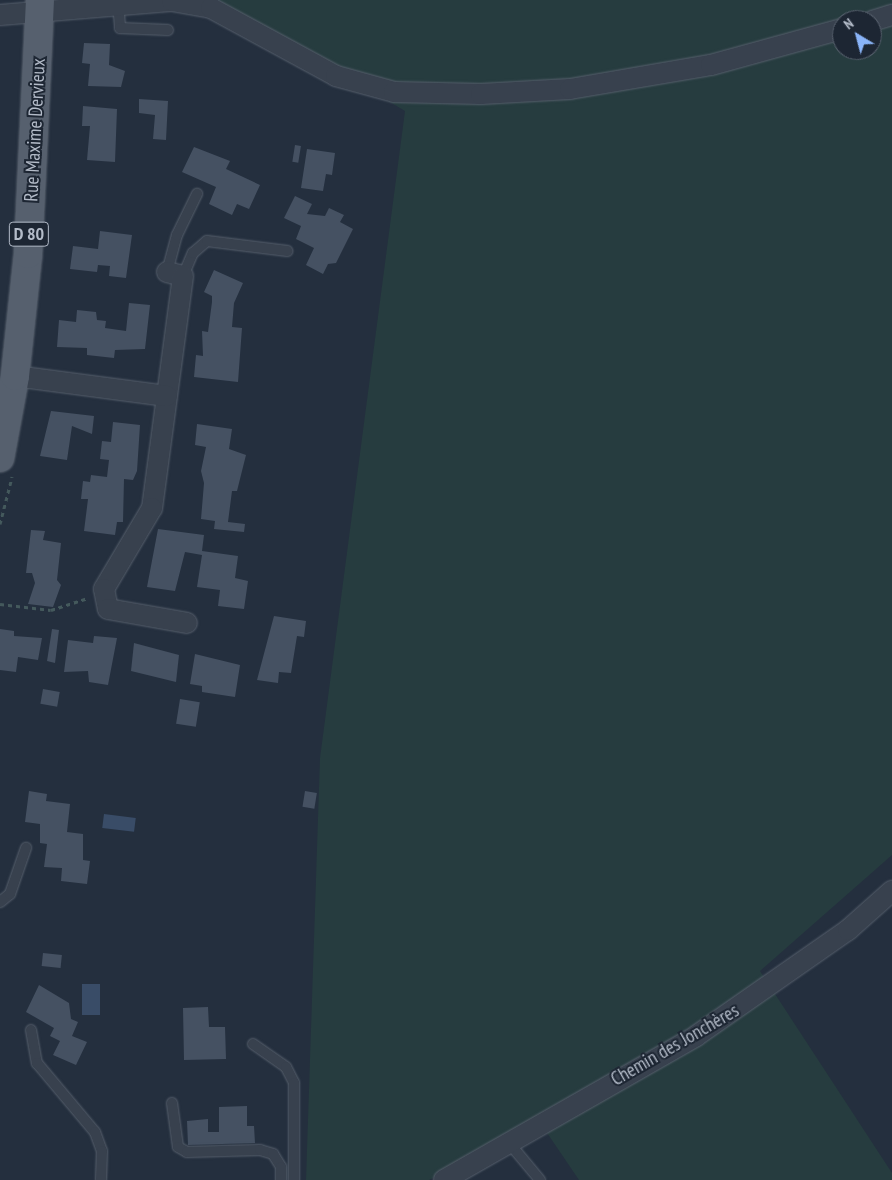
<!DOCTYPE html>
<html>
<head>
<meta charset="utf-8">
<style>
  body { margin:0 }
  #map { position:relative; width:892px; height:1180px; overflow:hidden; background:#242f3e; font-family:"PT Sans Narrow",sans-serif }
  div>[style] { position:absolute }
  .green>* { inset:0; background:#263c3f }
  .water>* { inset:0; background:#394c67; transform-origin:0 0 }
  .building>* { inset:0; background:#455162; transform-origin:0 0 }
  .path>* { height:3px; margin-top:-1.5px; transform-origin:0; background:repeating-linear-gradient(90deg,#44595c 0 4px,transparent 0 8px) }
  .roads { filter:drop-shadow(0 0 1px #565f6c) drop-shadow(0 0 1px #565f6c) }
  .service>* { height:10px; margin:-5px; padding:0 5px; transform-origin:5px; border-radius:5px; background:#38414e }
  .minor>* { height:20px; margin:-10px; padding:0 10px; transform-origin:10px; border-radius:10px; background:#38414e }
  .primary>* { height:28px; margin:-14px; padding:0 14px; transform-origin:14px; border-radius:14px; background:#56606e }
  span { translate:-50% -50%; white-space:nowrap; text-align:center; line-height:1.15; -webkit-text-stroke:4px #1d2633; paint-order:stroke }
  .shield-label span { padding:1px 4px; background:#1d2633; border:1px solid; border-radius:4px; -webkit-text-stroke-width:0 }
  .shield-label { font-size:18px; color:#b4bcc9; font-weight:700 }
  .street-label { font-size:19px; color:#b4bcc9 }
  .north { position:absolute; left:832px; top:10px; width:50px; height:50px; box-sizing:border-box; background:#1d2633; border:1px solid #59626f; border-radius:50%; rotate:323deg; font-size:14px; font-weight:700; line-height:20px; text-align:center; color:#b4bcc9 }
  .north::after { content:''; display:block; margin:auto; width:18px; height:22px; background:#8ab4f8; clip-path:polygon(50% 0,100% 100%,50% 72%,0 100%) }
</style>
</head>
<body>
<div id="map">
  <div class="green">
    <i style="clip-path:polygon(evenodd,218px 0,892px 0,892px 855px,760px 971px,892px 1173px,892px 1180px,579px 1180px,541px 1124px,429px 1180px,306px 1180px,320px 758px,405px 111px,218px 0,842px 20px,872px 20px,872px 50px,842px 50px,842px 20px)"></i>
  </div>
  <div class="water">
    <i style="left:104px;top:814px;width:32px;height:14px;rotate:7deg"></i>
    <i style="left:82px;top:984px;width:18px;height:31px"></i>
  </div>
  <div class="building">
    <i style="clip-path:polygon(84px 43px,110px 44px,109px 65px,125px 71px,121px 87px,88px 86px,90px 64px,82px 63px)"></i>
    <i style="clip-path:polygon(139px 99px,168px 101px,166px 140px,153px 139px,155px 115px,139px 113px)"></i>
    <i style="clip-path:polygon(83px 106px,117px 109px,115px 162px,87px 160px,90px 126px,82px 126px)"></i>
    <i style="left:295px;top:145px;width:6px;height:17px;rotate:9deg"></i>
    <i style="clip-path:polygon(194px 147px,230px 161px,226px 169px,260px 185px,249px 209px,237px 204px,232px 215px,209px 204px,216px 187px,182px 172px)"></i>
    <i style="clip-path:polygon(307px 149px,335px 153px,332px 175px,326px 174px,323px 191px,301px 188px)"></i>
    <i style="clip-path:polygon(295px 196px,312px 204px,307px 214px,325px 216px,329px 208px,344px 215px,340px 222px,353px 229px,336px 263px,328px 264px,323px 274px,306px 265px,314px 248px,296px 239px,301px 226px,284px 218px)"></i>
    <i style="clip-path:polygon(100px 231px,132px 235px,126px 278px,109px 276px,110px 266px,98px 265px,97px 272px,70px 269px,73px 246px,98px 249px)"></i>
    <i style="clip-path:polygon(214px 270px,243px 283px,234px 303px,232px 327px,242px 328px,238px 382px,194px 377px,196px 355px,203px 356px,202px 331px,208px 332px,212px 302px,212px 296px,204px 292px)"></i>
    <i style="clip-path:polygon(129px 303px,150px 305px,145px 349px,115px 350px,114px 358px,87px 355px,87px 348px,57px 347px,59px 320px,76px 322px,77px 310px,96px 312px,97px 320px,106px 321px,105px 328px,126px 331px)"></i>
    <i style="clip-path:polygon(51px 411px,94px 416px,92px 434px,72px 426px,67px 460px,40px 456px)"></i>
    <i style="clip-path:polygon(113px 422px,140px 425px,137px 471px,133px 480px,124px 479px,123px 522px,117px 522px,115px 535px,84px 531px,88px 499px,81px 499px,83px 481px,90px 482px,91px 475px,107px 477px,109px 460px,100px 459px,102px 441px,111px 442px)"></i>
    <i style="clip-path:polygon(197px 424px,232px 429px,229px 449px,246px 455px,237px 491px,232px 491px,228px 522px,245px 524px,244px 532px,214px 529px,215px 521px,201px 519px,204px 483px,201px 471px,206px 447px,195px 445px)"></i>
    <i style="clip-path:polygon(158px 529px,204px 535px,202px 551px,238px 556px,235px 578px,248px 581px,244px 609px,218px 606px,220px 590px,197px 587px,202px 555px,185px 552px,175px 591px,147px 587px)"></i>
    <i style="clip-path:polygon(31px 530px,45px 531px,43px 540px,61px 543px,57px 580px,61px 585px,53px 607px,28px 604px,35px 583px,32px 573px,26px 573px)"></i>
    <i style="clip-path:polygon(274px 616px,306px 621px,304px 637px,297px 636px,291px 673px,279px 672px,278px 683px,257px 680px)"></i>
    <i style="clip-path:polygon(0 629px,14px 631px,14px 636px,42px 638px,38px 660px,18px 657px,16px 672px,0 670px)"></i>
    <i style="clip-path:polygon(52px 629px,59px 630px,55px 663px,47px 661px)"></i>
    <i style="clip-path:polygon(94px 636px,117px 638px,108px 685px,89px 682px,88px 671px,64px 672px,68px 640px,93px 643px)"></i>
    <i style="clip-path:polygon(134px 643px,179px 655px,176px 682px,131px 671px)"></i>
    <i style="clip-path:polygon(195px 654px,240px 665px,235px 697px,202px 692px,202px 686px,190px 684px)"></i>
    <i style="left:43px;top:689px;width:17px;height:15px;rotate:10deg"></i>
    <i style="left:180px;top:699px;width:20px;height:25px;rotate:9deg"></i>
    <i style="clip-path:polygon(29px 791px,47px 794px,46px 801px,70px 804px,67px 832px,83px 834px,83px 860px,90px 861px,87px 884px,61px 881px,62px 868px,44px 867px,47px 844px,40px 843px,40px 824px,25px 822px)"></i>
    <i style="left:305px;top:791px;width:12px;height:16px;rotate:9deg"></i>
    <i style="left:43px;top:953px;width:19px;height:13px;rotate:6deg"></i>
    <i style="clip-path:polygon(39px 985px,69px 1003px,71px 1019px,78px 1022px,72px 1036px,87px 1042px,76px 1065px,53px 1055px,60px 1041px,50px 1036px,54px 1028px,26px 1012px)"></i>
    <i style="clip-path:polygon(208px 1007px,209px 1027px,225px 1027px,226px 1059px,184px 1060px,183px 1008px)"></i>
    <i style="clip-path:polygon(247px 1106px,247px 1126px,254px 1126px,255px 1143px,188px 1145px,187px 1121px,208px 1119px,208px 1132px,219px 1132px,219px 1107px)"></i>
  </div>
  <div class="path">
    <i style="left:0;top:524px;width:49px;rotate:-75.7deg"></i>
    <i style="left:0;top:604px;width:51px;rotate:6.7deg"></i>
    <i style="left:51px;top:610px;width:38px;rotate:-18deg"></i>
  </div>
  <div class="roads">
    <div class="service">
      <i style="left:118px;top:3px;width:25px;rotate:85deg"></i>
      <i style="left:120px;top:28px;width:48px;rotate:2.4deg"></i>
      <i style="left:167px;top:272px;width:38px;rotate:-75deg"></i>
      <i style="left:177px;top:235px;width:46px;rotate:-64deg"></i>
      <i style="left:183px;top:276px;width:25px;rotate:-67deg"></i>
      <i style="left:193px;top:253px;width:18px;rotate:-41deg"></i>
      <i style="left:207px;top:241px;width:81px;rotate:7.1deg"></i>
      <i style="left:0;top:902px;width:13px;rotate:-39deg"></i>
      <i style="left:10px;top:894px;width:49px;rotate:-70.8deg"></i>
      <i style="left:31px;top:1030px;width:34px;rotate:80deg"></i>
      <i style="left:37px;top:1063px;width:90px;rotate:50deg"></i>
      <i style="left:95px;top:1132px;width:20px;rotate:70deg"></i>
      <i style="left:102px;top:1151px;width:29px;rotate:92deg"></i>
      <i style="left:253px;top:1044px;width:40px;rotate:34.9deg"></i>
      <i style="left:286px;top:1067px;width:18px;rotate:63deg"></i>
      <i style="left:294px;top:1083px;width:97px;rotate:90deg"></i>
      <i style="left:172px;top:1103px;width:44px;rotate:82.2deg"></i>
      <i style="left:178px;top:1147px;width:10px;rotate:29deg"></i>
      <i style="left:187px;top:1152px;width:73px;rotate:-1.6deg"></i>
      <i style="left:260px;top:1150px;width:14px;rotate:17deg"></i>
      <i style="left:273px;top:1154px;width:15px;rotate:58deg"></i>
      <i style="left:281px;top:1167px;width:13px;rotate:90deg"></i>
      <i style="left:510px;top:1144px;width:47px;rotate:50.2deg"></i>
    </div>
    <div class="minor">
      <i style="left:0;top:15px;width:173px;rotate:-4.7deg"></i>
      <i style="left:172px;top:1px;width:40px;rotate:10deg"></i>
      <i style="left:211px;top:8px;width:142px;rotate:28.5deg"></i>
      <i style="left:336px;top:76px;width:60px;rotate:15.4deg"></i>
      <i style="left:394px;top:92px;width:87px;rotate:1.3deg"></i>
      <i style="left:481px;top:94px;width:89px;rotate:-3.2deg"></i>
      <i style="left:570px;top:89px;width:143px;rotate:-9.7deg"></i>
      <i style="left:711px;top:65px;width:136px;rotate:-15.4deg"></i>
      <i style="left:872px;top:21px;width:21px;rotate:-17deg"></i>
      <i style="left:167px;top:272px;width:16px;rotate:14deg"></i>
      <i style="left:183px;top:276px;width:234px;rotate:97.6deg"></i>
      <i style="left:152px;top:508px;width:94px;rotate:120.7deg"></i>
      <i style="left:104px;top:589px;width:20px;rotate:79deg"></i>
      <i style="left:108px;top:609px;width:80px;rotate:10deg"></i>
      <i style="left:15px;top:376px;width:153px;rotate:7.5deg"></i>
      <i style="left:444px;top:1180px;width:290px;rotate:-29.7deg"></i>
      <i style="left:696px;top:1036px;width:185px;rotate:-34.9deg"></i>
      <i style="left:848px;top:930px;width:59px;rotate:-41.6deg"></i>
    </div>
    <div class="primary">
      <i style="left:0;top:458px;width:83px;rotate:-79.6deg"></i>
      <i style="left:15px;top:376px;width:123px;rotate:-83.9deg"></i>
      <i style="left:28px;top:254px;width:254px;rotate:-87.3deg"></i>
    </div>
  </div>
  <div class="shield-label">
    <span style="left:29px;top:234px">D 80</span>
  </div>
  <div class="street-label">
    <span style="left:35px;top:130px;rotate:-87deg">Rue Maxime Dervieux</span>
    <span style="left:675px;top:1045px;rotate:-30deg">Chemin des Jonchères</span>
  </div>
  <div class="north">N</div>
</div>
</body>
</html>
